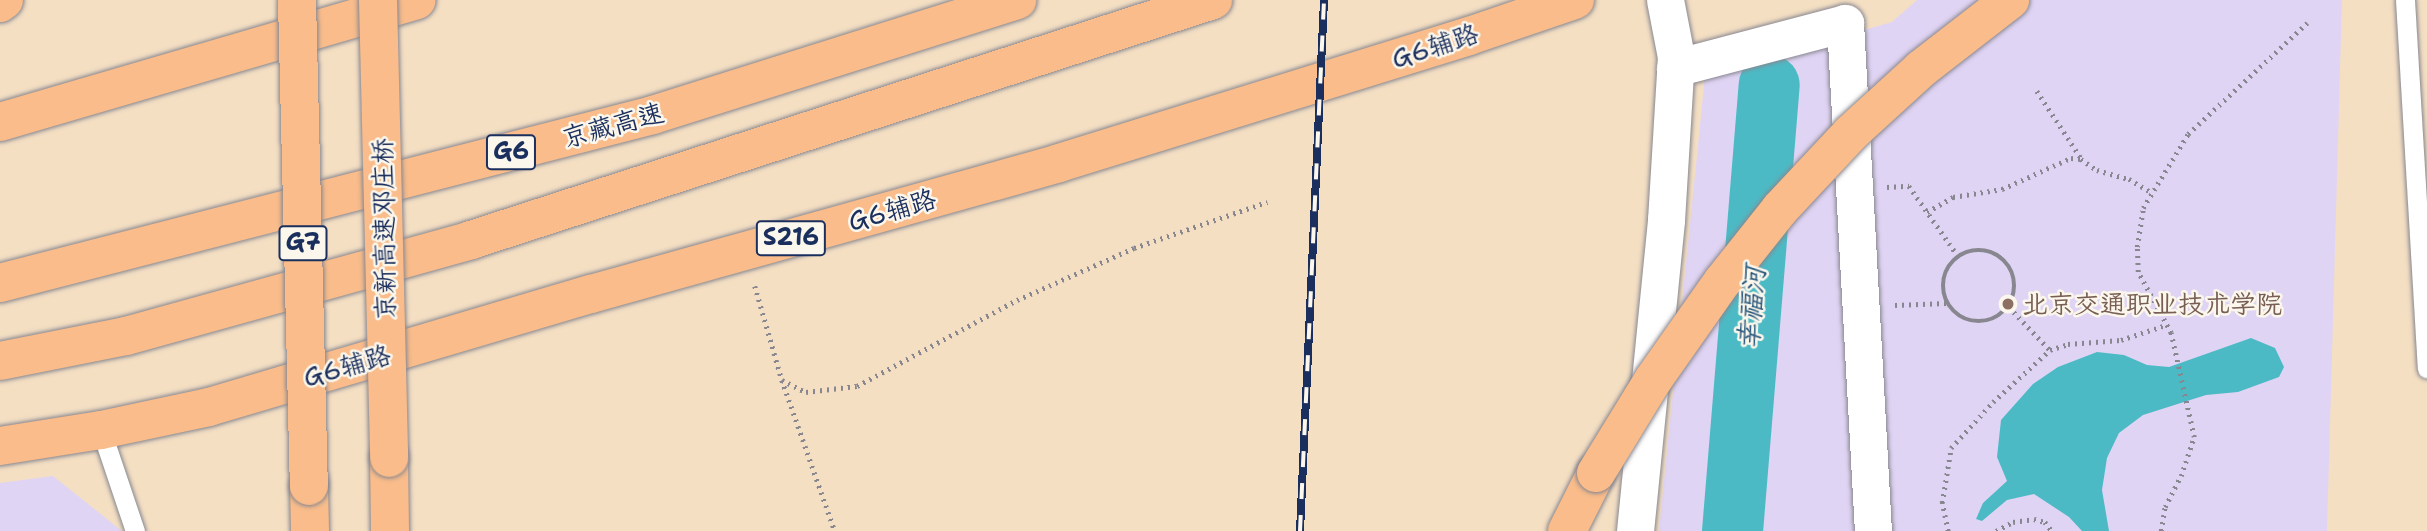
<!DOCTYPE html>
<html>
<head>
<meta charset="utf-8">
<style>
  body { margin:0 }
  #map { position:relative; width:2427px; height:531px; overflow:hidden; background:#f4dfc3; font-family:"Shantell Sans","LXGW WenKai TC",sans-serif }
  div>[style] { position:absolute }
  .built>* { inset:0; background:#e0d4f4 }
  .water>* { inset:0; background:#4cbac5 }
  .river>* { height:61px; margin:-30.5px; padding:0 30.5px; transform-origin:30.5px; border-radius:30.5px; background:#4cbac5 }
  .path>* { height:4.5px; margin-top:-2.25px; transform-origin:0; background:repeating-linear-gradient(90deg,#888790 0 2px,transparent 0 7px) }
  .path>.ring { margin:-2.25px; padding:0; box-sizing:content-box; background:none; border:4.5px solid #888790; border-radius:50% }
  .roads { filter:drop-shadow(0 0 2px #888790) drop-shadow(0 0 2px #888790) }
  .service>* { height:19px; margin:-9.5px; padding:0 9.5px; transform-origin:9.5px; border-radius:9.5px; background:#fff }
  .minor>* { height:37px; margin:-18.5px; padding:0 18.5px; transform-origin:18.5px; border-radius:18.5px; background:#fff }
  .primary>* { height:38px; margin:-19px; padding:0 19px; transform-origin:19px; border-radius:19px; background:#f9bc8a }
  .motorway>* { height:38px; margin:-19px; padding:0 19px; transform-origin:19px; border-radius:19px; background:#f9bc8a }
  .rail>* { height:8px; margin-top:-4px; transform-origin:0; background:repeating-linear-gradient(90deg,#fbf7ec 0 16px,#1b2f5e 0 32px); box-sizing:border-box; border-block:2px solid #1b2f5e }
  .bridges { filter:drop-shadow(0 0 2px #888790) drop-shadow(0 0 2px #888790) }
  .motorway-bridge>* { height:38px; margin:-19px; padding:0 19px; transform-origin:19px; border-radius:19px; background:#f9bc8a }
  .dots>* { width:19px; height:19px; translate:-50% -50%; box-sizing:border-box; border:4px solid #fbf7ec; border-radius:50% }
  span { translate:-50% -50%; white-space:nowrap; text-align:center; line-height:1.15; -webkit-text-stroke:5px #fbf7ec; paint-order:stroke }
  .shield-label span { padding:2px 5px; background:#fbf7ec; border:2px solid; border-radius:5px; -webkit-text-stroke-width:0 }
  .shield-label { font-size:24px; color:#1b2f5e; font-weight:700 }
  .street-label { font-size:26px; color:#1b2f5e }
  .education-label { font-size:26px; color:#785e54 }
  .left { translate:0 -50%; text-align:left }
  .water-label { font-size:28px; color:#2a597d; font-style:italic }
</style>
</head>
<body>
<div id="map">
  <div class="built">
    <i style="clip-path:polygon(1917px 0,2342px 0,2327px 531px,1659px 531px,1705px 76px,1892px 22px)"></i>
    <i style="clip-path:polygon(53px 476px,122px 531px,0 531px,0 483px)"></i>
  </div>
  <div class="water">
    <i style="clip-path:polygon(2251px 338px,2275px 348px,2284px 367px,2279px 377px,2238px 392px,2206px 395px,2143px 415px,2119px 433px,2107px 458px,2102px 490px,2109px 531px,2082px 531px,2069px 517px,2034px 494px,2007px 500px,1982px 521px,1976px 519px,1983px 503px,2007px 481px,1997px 457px,2001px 420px,2033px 384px,2058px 367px,2097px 352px,2124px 355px,2147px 365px,2169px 367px)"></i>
  </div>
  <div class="river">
    <i style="left:1732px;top:531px;width:448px;rotate:-85.3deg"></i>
  </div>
  <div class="path">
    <i style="left:2037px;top:91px;width:80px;rotate:56.7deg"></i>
    <i style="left:1887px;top:187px;width:22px;rotate:-3deg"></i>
    <i style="left:1909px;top:186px;width:85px;rotate:55deg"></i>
    <i style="left:1927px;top:212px;width:30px;rotate:-30deg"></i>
    <i style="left:1953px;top:197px;width:50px;rotate:-9.3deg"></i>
    <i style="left:2002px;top:189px;width:76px;rotate:-24.2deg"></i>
    <i style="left:2071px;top:158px;width:10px;rotate:6deg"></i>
    <i style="left:2081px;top:159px;width:19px;rotate:35deg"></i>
    <i style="left:2097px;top:170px;width:33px;rotate:16deg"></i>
    <i style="left:2129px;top:179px;width:27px;rotate:31deg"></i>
    <i class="ring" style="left:1943px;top:250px;width:67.5px;height:67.5px"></i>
    <i style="left:755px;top:286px;width:98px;rotate:74deg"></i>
    <i style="left:782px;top:380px;width:160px;rotate:70.7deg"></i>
    <i style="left:1895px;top:305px;width:52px;rotate:-2.2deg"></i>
    <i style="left:2009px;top:307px;width:59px;rotate:46.4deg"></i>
    <i style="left:782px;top:380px;width:27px;rotate:27deg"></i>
    <i style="left:806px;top:392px;width:51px;rotate:-6.7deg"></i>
    <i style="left:857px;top:386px;width:182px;rotate:-28.3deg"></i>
    <i style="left:1017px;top:300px;width:128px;rotate:-24deg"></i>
    <i style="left:1134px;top:248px;width:141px;rotate:-19.1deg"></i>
    <i style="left:1948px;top:531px;width:29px;rotate:-102deg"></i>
    <i style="left:1942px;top:503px;width:56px;rotate:-80.7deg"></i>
    <i style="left:1951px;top:448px;width:62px;rotate:-47.6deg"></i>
    <i style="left:1993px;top:402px;width:77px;rotate:-42.4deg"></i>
    <i style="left:2050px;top:350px;width:19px;rotate:-18deg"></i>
    <i style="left:2068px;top:344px;width:53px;rotate:-4.3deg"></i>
    <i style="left:2121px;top:340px;width:47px;rotate:-18.4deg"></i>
    <i style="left:1996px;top:531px;width:19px;rotate:-28deg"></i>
    <i style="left:2013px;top:522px;width:21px;rotate:-8deg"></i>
    <i style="left:2034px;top:519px;width:11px;rotate:15deg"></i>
    <i style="left:2045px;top:522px;width:11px;rotate:52deg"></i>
    <i style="left:2161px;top:531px;width:24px;rotate:-81deg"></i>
    <i style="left:2165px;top:507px;width:35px;rotate:-63deg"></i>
    <i style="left:2181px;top:476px;width:41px;rotate:-71.6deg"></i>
    <i style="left:2194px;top:437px;width:107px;rotate:-102.5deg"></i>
    <i style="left:2171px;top:333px;width:69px;rotate:-118.4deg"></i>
    <i style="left:2138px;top:272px;width:25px;rotate:-92deg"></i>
    <i style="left:2137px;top:247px;width:39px;rotate:-81deg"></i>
    <i style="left:2143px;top:208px;width:87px;rotate:-58.7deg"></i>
    <i style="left:2188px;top:134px;width:163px;rotate:-43deg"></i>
  </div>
  <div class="roads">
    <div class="service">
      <i style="left:2405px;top:0;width:369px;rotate:86.6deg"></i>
      <i style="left:101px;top:430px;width:107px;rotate:71.4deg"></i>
    </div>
    <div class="minor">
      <i style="left:1675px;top:68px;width:176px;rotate:-14.8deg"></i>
      <i style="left:1845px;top:23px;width:509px;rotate:86.85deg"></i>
      <i style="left:1635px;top:531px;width:313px;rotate:-84.3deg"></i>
      <i style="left:1666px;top:220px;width:163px;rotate:-86.5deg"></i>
      <i style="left:1676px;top:57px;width:58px;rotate:-100.9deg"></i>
    </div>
    <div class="primary">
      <i style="left:0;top:3px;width:5px;rotate:-37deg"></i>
      <i style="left:0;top:446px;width:102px;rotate:-9deg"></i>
      <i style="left:101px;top:430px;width:110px;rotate:-12deg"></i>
      <i style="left:209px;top:407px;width:398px;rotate:-16.5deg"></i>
      <i style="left:591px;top:294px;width:486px;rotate:-15.6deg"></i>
      <i style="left:1059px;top:163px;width:429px;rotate:-17.2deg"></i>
      <i style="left:1469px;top:36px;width:112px;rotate:-18.8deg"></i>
    </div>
    <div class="motorway">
      <i style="left:0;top:122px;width:434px;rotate:-16.3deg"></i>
      <i style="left:0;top:283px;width:674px;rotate:-14.43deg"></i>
      <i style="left:653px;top:115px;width:382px;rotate:-17.5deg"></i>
      <i style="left:0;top:361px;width:128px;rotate:-11.2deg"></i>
      <i style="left:126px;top:336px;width:358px;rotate:-15.5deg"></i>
      <i style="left:471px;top:240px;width:780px;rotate:-17.92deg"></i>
      <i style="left:389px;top:458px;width:73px;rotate:89.2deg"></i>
      <i style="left:309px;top:486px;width:45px;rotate:88.7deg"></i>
      <i style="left:1567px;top:531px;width:65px;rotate:-63.4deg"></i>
    </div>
  </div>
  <div class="rail">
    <i style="left:1300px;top:531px;width:532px;rotate:-87.41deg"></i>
  </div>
  <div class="bridges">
    <div class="motorway-bridge">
      <i style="left:297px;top:0;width:486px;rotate:88.6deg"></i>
      <i style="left:378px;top:0;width:458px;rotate:88.6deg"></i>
      <i style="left:1596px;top:473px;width:109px;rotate:-58.5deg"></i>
      <i style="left:1653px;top:380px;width:120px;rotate:-54.9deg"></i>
      <i style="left:1722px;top:282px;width:93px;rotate:-51.5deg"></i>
      <i style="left:1780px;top:209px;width:104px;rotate:-46.9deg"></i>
      <i style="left:1851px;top:133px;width:95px;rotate:-42.4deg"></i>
      <i style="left:1921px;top:69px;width:113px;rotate:-37.8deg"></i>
    </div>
  </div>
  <div class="dots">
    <i style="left:2008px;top:304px;background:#8d6e63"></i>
  </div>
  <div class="shield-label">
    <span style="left:511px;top:152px">G6</span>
    <span style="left:791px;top:238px">S216</span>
    <span style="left:303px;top:243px">G7</span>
  </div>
  <div class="street-label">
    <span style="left:1435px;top:46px;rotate:-18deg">G6辅路</span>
    <span style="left:613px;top:125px;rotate:-15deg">京藏高速</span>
    <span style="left:892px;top:210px;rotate:-16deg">G6辅路</span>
    <span style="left:384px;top:229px;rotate:-91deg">京新高速邓庄桥</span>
    <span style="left:347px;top:366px;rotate:-16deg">G6辅路</span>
  </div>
  <div class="education-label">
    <span class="left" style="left:2022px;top:304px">北京交通职业技术学院</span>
  </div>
  <div class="water-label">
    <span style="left:1751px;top:308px;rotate:-85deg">幸福河</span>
  </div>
</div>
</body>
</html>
